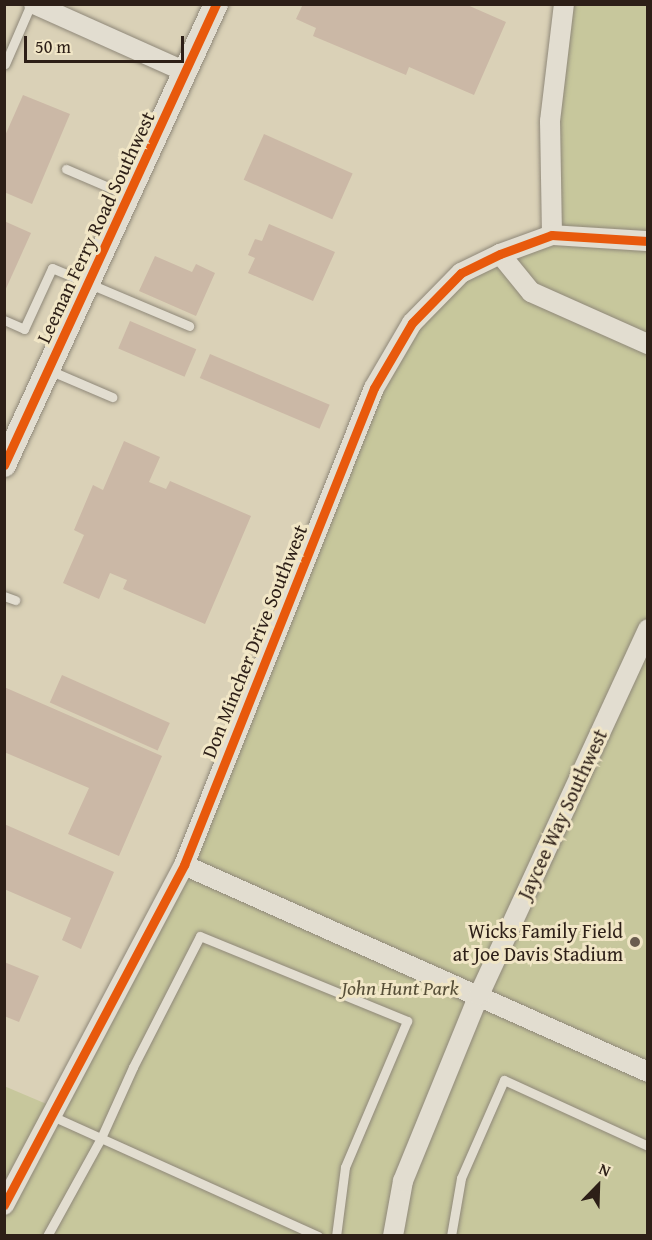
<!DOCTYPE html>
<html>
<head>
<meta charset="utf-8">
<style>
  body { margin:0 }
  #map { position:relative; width:652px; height:1240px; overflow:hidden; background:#dad1b7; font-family:"Gentium Book Plus",serif }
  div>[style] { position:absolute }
  .green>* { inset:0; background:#c7c79c }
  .building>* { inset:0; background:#cbb8a6; transform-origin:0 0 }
  .roads { filter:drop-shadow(0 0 2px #8f8879) drop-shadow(0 0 2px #8f8879) }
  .service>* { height:9px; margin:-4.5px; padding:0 4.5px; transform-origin:4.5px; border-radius:4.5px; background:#e2ddd0 }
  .minor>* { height:20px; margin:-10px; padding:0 10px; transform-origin:10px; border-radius:10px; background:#e2ddd0 }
  .tertiary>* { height:24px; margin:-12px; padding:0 12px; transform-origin:12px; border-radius:12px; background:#e2ddd0 }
  .cycleway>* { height:9px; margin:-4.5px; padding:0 4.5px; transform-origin:4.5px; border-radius:4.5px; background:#e8590c }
  .dots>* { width:16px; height:16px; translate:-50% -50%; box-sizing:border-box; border:3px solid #f1e6c6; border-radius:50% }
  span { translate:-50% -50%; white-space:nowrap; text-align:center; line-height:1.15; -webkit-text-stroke:6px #f1e6c6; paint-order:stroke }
  .street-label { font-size:20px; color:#2d1f17 }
  .poi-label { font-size:20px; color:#2d1f17 }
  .right { translate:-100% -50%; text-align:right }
  .park-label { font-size:20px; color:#574f38; font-style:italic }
  .frame { position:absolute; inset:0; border:6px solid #2d1f17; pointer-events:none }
  .north { position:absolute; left:568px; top:1156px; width:60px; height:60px; -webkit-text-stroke:4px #f1e6c6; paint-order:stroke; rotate:23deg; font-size:16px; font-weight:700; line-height:24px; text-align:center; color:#2d1f17 }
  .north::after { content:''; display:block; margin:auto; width:21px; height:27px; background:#2d1f17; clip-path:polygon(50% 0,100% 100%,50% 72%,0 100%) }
  .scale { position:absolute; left:24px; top:36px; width:160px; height:27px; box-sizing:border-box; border:3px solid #2d1f17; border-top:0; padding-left:8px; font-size:18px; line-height:21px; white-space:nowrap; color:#2d1f17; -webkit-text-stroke:4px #f1e6c6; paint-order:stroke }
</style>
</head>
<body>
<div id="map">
  <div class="green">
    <i style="clip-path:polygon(564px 5px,647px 5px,647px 1235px,5px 1235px,4px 1086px,56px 1108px,184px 865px,374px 388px,461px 273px,552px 235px)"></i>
  </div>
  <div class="building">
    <i style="clip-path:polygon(303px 4px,465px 4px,506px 22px,474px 95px,409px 67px,406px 75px,313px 36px,316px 28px,296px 19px)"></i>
    <i style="clip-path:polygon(23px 95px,70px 114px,32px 204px,4px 192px,4px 138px)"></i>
    <i style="left:264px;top:134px;width:97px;height:50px;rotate:24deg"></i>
    <i style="clip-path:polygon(4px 221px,31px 233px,4px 293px)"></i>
    <i style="clip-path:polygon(269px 224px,335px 252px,313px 301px,248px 273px,255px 258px,248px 255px,255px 239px,262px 241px)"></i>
    <i style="clip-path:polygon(155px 256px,192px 272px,196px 264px,215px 273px,196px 316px,139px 291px)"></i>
    <i style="left:130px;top:321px;width:72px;height:30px;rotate:23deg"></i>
    <i style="left:210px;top:354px;width:130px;height:26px;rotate:23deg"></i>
    <i style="clip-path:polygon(124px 441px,160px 457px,149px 482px,166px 489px,170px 481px,251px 516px,205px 624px,123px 589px,127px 580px,110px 573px,99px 599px,63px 583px,84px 535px,74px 530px,93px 485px,103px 490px)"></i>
    <i style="left:62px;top:675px;width:118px;height:30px;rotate:24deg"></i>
    <i style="clip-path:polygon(4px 687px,162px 756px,119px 856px,68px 834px,89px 788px,4px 752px)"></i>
    <i style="clip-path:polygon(4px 824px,114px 872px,81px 949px,62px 940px,71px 918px,4px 889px)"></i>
    <i style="clip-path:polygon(4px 962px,39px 976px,19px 1022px,4px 1016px)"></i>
  </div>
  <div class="roads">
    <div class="service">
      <i style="left:5px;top:64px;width:65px;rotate:-66.6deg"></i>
      <i style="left:66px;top:169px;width:66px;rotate:23.1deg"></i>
      <i style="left:4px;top:320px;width:22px;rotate:24deg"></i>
      <i style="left:24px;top:329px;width:67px;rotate:-65.3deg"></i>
      <i style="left:52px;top:268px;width:149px;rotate:22.9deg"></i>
      <i style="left:49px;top:370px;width:69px;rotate:23.2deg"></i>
      <i style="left:4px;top:596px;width:12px;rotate:20deg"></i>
      <i style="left:52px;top:1116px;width:292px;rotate:24.3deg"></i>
      <i style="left:47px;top:1236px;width:112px;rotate:-61.1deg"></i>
      <i style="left:101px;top:1138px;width:78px;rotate:-65.7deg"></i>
      <i style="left:133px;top:1067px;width:147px;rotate:-62.9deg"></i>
      <i style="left:200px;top:936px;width:224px;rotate:22.3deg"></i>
      <i style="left:407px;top:1021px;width:159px;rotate:113deg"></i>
      <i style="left:345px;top:1167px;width:70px;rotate:97.4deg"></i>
      <i style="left:451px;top:1236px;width:59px;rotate:-80.2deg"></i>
      <i style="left:461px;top:1178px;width:107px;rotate:-66.3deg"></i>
      <i style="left:504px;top:1080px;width:158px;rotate:24.6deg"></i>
    </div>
    <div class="minor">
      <i style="left:34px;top:4px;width:167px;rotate:24.1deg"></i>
      <i style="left:552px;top:235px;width:114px;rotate:-91deg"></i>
      <i style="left:550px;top:121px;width:118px;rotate:-83.2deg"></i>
      <i style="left:500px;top:254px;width:49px;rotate:50.8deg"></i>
      <i style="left:531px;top:292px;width:128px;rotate:24deg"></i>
      <i style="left:184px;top:865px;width:508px;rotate:24.04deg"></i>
      <i style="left:4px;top:1205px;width:385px;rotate:-62.1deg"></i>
      <i style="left:184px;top:865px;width:513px;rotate:-68.28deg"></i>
      <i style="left:374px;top:388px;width:75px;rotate:-59.7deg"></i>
      <i style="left:412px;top:323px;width:70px;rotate:-45.6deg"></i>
      <i style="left:461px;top:273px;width:43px;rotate:-26deg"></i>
      <i style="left:500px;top:254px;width:55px;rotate:-20.1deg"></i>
      <i style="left:552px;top:235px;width:96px;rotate:3.6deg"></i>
      <i style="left:393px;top:1236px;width:56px;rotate:-79.7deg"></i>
      <i style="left:403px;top:1181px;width:201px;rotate:-67.8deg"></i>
      <i style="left:479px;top:995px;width:403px;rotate:-65.2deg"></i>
    </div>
    <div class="tertiary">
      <i style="left:4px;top:465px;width:507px;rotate:-65.3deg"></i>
    </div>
  </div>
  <div class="cycleway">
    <i style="left:4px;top:465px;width:507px;rotate:-65.3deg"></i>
    <i style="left:4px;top:1205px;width:385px;rotate:-62.1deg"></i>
    <i style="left:184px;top:865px;width:513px;rotate:-68.28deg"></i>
    <i style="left:374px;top:388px;width:75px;rotate:-59.7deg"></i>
    <i style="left:412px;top:323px;width:70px;rotate:-45.6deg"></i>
    <i style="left:461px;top:273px;width:43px;rotate:-26deg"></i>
    <i style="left:500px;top:254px;width:55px;rotate:-20.1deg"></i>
    <i style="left:552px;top:235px;width:96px;rotate:3.6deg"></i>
  </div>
  <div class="dots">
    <i style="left:635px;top:942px;background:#6a5d4f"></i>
  </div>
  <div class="street-label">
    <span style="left:95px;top:227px;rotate:-65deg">Leeman Ferry Road Southwest</span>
    <span style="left:254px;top:641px;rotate:-68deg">Don Mincher Drive Southwest</span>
    <span style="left:562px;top:814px;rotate:-65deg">Jaycee Way Southwest</span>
  </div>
  <div class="poi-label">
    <span class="right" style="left:623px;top:942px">Wicks Family Field<br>at Joe Davis Stadium</span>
  </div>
  <div class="park-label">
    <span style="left:400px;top:987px">John Hunt Park</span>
  </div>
  <div class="frame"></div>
  <div class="north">N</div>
  <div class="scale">50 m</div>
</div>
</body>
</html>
